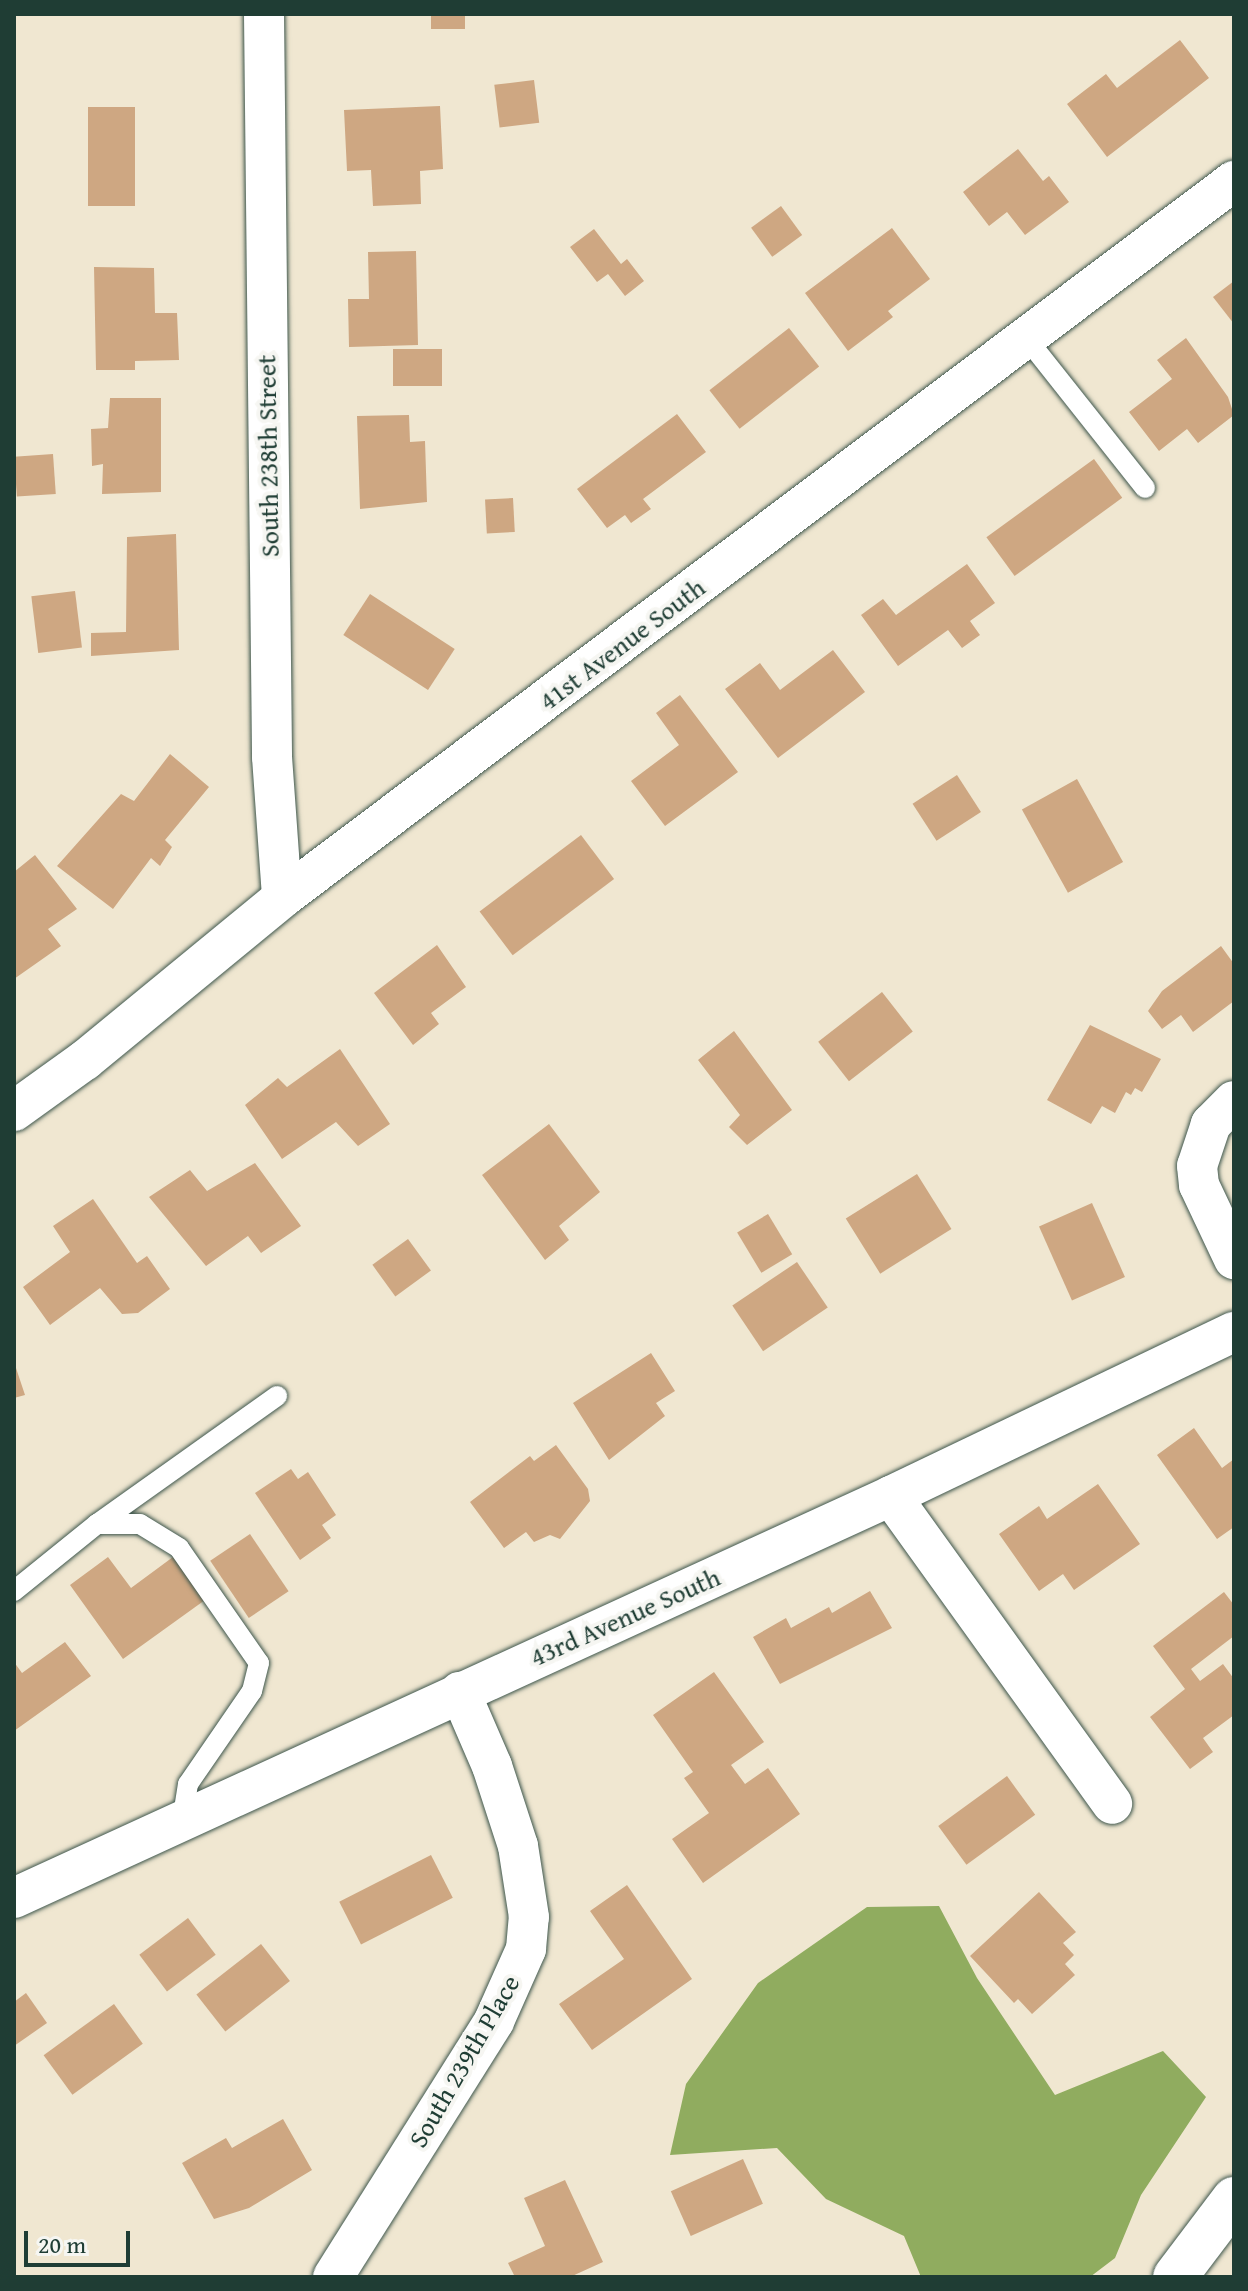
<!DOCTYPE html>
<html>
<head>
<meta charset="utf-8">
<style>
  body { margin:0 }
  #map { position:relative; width:1248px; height:2291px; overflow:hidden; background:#f0e7d1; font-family:"Gentium Book Plus",serif }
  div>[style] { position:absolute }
  .forest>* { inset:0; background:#90ac5f }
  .building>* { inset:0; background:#cea782; transform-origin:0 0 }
  .roads { filter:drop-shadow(0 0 2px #3e564c) drop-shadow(0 0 2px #3e564c) }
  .lane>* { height:20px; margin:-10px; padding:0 10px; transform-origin:10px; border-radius:10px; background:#fff }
  .street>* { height:40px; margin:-20px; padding:0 20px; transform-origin:20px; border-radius:20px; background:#fff }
  .highway>* { height:44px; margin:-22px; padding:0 22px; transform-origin:22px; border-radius:22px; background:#fff }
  span { translate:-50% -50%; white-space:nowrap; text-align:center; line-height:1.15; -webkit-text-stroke:8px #f6f6f2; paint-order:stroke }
  .street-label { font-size:26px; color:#1f3d34 }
  .frame { position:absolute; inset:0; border:16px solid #1f3d34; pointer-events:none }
  .scale { position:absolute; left:24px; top:2231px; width:106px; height:36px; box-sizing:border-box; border:4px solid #1f3d34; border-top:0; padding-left:10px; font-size:24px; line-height:28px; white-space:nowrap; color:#1f3d34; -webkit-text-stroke:6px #f6f6f2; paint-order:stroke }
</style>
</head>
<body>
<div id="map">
  <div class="forest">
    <i style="clip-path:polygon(939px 1906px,977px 1978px,1055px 2095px,1163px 2051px,1206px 2097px,1141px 2195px,1115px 2258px,1090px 2277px,921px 2277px,904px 2236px,826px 2199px,777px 2148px,670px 2155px,686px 2084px,758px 1983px,867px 1907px)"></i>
  </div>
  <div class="building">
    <i style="left:431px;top:14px;width:34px;height:15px"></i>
    <i style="clip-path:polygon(1180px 40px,1209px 78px,1107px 157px,1067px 104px,1106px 74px,1117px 88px)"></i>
    <i style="left:534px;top:80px;width:43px;height:40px;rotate:83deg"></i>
    <i style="clip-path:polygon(440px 106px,443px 169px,420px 171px,421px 204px,373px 206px,371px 170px,347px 171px,344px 110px)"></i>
    <i style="left:88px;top:107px;width:47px;height:99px"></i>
    <i style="clip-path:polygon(1018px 149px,1043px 181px,1049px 176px,1069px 202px,1025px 235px,1007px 212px,989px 226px,963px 192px)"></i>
    <i style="left:781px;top:206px;width:36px;height:37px;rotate:54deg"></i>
    <i style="clip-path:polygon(892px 228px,930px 279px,888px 311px,893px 317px,848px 351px,805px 293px)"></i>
    <i style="clip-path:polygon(594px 229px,621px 264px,627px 259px,644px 281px,625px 296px,608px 274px,597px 282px,570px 247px)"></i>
    <i style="clip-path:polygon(416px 251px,418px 345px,349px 347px,348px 299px,369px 299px,368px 252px)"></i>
    <i style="clip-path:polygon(94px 267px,154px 268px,155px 313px,177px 313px,179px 360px,135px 361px,135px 370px,96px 370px)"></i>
    <i style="clip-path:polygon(1234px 281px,1234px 324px,1213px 297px)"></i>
    <i style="left:789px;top:328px;width:49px;height:101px;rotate:52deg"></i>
    <i style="clip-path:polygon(1186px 338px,1228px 397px,1234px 415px,1198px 443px,1187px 429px,1159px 451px,1129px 412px,1172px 379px,1157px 360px)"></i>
    <i style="left:393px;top:349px;width:49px;height:37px"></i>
    <i style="clip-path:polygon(110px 398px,161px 398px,161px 492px,102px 494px,103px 464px,92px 466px,91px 429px,108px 428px)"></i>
    <i style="clip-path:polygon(677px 414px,706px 452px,643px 499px,651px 509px,631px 523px,625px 515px,607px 528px,577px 489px)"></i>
    <i style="clip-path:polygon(409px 415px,410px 442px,425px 441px,427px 502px,360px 509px,357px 416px)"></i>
    <i style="left:53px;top:454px;width:40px;height:39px;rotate:86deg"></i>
    <i style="left:1094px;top:459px;width:48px;height:133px;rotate:54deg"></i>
    <i style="left:513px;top:498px;width:34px;height:28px;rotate:87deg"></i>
    <i style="clip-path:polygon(176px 534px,179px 650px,91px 656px,91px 633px,126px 632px,127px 537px)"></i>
    <i style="clip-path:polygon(967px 564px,995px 603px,970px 621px,980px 635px,962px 648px,948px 630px,898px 666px,861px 615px,883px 599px,896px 615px)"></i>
    <i style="left:75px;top:591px;width:57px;height:44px;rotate:83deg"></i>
    <i style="left:370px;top:594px;width:101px;height:49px;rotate:33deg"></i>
    <i style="clip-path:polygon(833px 650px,865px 692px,778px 758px,725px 689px,760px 663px,780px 690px)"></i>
    <i style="clip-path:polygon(680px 695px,738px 772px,665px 826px,631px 781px,679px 745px,656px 713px)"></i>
    <i style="clip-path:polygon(170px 754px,209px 787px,165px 840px,172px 847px,160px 866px,151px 858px,113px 909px,57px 866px,121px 794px,134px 801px)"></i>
    <i style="left:957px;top:775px;width:44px;height:53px;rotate:57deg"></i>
    <i style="left:1077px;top:779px;width:95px;height:63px;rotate:61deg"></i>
    <i style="left:581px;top:835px;width:55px;height:127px;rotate:53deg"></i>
    <i style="clip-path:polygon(35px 855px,77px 909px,48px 929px,61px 946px,14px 979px,14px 872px)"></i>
    <i style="clip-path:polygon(437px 945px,466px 987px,431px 1013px,439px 1024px,413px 1045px,374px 993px)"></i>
    <i style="clip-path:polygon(1221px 946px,1234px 964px,1234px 1001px,1193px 1032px,1181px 1015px,1162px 1029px,1148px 1011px,1162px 991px)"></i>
    <i style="left:882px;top:992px;width:50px;height:81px;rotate:52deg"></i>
    <i style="clip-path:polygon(1090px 1025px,1161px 1059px,1142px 1092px,1135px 1088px,1131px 1095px,1126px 1092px,1115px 1113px,1102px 1106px,1091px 1124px,1047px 1100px)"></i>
    <i style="clip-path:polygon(734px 1031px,792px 1110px,747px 1145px,729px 1127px,740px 1115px,698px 1060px)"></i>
    <i style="clip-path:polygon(340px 1049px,390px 1124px,358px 1146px,336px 1122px,282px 1159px,245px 1105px,278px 1078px,287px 1087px)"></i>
    <i style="clip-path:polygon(549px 1124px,600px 1192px,559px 1226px,569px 1240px,545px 1260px,482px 1175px)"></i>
    <i style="clip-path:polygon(255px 1163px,301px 1226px,261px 1253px,248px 1236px,206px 1266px,149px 1197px,190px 1170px,207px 1191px)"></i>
    <i style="left:917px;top:1174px;width:65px;height:84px;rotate:58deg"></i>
    <i style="clip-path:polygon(93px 1199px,137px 1263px,147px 1256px,170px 1289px,138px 1313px,122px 1314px,100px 1288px,50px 1325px,23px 1287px,70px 1252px,53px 1226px)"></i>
    <i style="left:1092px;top:1203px;width:81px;height:58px;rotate:66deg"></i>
    <i style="left:768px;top:1214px;width:47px;height:36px;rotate:59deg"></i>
    <i style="left:408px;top:1239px;width:39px;height:44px;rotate:54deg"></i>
    <i style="left:797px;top:1262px;width:55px;height:78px;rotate:56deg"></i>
    <i style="clip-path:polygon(651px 1353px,675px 1391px,656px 1403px,665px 1416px,609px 1460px,573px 1403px)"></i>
    <i style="clip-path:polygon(14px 1362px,25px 1395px,14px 1398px)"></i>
    <i style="clip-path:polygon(1194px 1428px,1222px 1468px,1234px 1459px,1234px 1527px,1217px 1539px,1157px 1455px)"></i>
    <i style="clip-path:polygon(556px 1445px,588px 1489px,590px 1501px,560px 1539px,550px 1535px,534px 1542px,526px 1532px,504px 1548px,470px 1502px,530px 1456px,534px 1461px)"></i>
    <i style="clip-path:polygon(291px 1469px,298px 1479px,308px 1472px,336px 1515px,322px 1525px,331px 1538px,300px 1560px,255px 1493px)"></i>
    <i style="clip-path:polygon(1098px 1484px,1140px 1544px,1074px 1590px,1063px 1574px,1039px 1591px,999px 1534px,1039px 1506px,1047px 1519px)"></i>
    <i style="left:250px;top:1534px;width:69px;height:48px;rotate:56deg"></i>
    <i style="clip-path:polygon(108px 1557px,131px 1588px,173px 1557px,205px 1600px,123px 1659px,70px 1585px)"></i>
    <i style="clip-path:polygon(870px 1591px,892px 1628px,780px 1684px,753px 1637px,786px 1618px,791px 1628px,829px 1607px,832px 1613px)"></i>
    <i style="clip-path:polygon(1224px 1592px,1234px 1605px,1234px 1636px,1191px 1669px,1200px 1681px,1223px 1664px,1234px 1679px,1234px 1715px,1203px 1738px,1213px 1752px,1190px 1769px,1150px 1717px,1185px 1689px,1153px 1646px)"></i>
    <i style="clip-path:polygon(65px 1642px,91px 1676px,14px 1731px,14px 1662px,22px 1673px)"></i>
    <i style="clip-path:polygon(714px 1672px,764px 1742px,731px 1765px,745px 1784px,768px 1768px,800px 1814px,703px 1883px,672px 1839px,709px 1813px,684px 1778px,693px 1772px,653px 1715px)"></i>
    <i style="left:1007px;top:1776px;width:48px;height:85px;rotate:54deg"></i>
    <i style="left:431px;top:1855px;width:48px;height:103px;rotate:63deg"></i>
    <i style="clip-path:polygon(627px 1885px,692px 1979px,592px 2050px,559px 2004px,624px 1959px,590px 1911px)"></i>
    <i style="clip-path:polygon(1039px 1892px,1076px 1932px,1063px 1943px,1074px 1955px,1065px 1964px,1075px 1975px,1032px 2014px,1018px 1999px,1014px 2003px,970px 1956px)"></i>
    <i style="left:188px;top:1918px;width:46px;height:61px;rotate:53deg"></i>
    <i style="left:261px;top:1944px;width:47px;height:82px;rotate:52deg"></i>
    <i style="clip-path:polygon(26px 1993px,47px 2023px,14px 2046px,14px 2002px)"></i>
    <i style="left:114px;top:2004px;width:49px;height:87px;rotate:54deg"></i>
    <i style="clip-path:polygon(283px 2119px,312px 2170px,249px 2208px,214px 2219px,182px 2163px,226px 2138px,232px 2148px)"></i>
    <i style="left:743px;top:2159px;width:49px;height:79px;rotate:66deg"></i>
    <i style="clip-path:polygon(565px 2180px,603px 2262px,570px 2277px,515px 2277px,508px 2263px,545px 2246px,524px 2198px)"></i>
  </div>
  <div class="roads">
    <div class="lane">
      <i style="left:1027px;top:339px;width:190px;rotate:51.6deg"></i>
      <i style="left:97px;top:1524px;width:221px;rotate:-35.4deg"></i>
      <i style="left:14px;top:1591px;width:107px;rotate:-38.9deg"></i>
      <i style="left:97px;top:1524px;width:43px"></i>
      <i style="left:140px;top:1524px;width:46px;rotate:31.6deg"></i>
      <i style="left:179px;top:1548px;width:140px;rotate:55.2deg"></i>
      <i style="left:259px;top:1663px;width:29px;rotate:104deg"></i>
      <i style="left:252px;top:1691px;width:113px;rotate:124.5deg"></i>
      <i style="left:188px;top:1784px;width:36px;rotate:99deg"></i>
    </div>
    <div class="street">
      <i style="left:264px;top:14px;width:743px;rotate:89.38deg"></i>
      <i style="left:272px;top:757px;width:141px;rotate:85.9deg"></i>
      <i style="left:1234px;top:1101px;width:33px;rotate:135deg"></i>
      <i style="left:1211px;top:1124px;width:44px;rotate:108.4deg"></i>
      <i style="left:1197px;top:1166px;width:19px;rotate:84deg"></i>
      <i style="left:1199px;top:1185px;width:82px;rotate:64.7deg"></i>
      <i style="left:14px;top:1111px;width:87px;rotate:-35.7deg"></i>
      <i style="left:85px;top:1060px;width:255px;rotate:-39.4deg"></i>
      <i style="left:282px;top:898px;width:1192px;rotate:-36.99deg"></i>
      <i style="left:891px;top:1496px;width:379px;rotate:54.3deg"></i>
      <i style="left:14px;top:1898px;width:965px;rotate:-24.63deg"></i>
      <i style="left:891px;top:1496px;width:380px;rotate:-25.6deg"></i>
      <i style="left:333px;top:2277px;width:302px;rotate:-57.8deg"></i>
      <i style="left:494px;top:2021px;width:79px;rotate:-66deg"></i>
      <i style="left:526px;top:1949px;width:32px;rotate:-85deg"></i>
      <i style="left:529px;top:1917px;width:72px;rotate:-98.8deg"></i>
      <i style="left:518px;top:1846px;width:84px;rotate:-108deg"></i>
      <i style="left:492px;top:1766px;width:81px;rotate:-113.4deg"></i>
    </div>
    <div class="highway">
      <i style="left:1175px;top:2277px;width:98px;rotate:-52.9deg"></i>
    </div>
  </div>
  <div class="street-label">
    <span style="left:268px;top:456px;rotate:-91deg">South 238th Street</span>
    <span style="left:622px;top:644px;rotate:-37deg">41st Avenue South</span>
    <span style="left:625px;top:1617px;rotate:-24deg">43rd Avenue South</span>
    <span style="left:464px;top:2061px;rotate:-60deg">South 239th Place</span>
  </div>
  <div class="frame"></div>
  <div class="scale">20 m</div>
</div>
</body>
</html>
